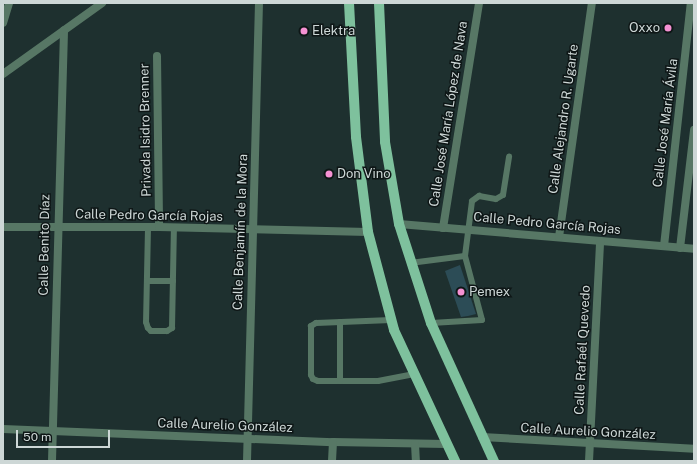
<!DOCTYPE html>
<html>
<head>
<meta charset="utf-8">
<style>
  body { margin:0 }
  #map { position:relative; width:697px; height:464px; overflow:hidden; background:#1e302f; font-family:"Public Sans",sans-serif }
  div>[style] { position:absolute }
  .building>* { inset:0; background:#2c4c56 }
  .lane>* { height:6px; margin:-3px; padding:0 3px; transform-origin:3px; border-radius:3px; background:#577765 }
  .street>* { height:8px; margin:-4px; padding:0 4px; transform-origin:4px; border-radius:4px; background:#577765 }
  .primary>* { height:10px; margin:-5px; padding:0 5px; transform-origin:5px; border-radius:5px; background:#7ec19d }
  .dots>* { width:11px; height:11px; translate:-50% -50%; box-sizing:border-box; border:2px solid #0e1616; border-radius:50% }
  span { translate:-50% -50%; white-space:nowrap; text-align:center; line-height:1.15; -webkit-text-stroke:3px #0e1616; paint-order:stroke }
  .poi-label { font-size:13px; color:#cdd7d6 }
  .right { translate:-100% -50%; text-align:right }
  .left { translate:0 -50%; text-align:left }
  .street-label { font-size:13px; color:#cdd7d6 }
  .frame { position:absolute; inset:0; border:4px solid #cdd7d6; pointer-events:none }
  .scale { position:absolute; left:16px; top:430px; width:94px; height:18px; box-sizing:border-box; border:2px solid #cdd7d6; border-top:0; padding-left:5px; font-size:12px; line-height:14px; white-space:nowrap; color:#cdd7d6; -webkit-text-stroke:3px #0e1616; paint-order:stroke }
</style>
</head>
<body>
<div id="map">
  <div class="building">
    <i style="clip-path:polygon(460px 265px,476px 314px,468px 316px,461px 317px,445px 271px)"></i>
  </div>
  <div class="lane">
    <i style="left:148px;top:228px;width:94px;rotate:91.2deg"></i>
    <i style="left:146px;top:322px;width:6px;rotate:72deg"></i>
    <i style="left:148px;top:328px;width:4px;rotate:45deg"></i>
    <i style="left:151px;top:331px;width:16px"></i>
    <i style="left:167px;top:331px;width:6px;rotate:-31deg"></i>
    <i style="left:172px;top:328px;width:100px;rotate:-88.9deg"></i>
    <i style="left:465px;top:256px;width:55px;rotate:-82.7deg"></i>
    <i style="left:472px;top:201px;width:9px;rotate:-36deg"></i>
    <i style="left:479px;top:196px;width:17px;rotate:10deg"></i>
    <i style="left:496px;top:199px;width:8px;rotate:-30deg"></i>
    <i style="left:503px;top:195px;width:39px;rotate:-81deg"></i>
    <i style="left:410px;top:263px;width:55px;rotate:-7.3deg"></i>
    <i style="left:465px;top:256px;width:66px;rotate:75.1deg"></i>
    <i style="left:482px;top:320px;width:51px;rotate:176.6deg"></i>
    <i style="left:147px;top:281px;width:26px"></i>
    <i style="left:391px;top:320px;width:75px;rotate:177.7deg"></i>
    <i style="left:316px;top:323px;width:6px;rotate:149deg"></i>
    <i style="left:311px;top:326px;width:49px;rotate:90deg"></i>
    <i style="left:311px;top:375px;width:4px;rotate:63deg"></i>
    <i style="left:313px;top:379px;width:5px;rotate:22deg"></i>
    <i style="left:318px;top:381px;width:60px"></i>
    <i style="left:378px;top:381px;width:37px;rotate:-11deg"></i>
    <i style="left:340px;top:381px;width:59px;rotate:-90deg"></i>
  </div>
  <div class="street">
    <i style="left:3px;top:23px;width:21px;rotate:-73deg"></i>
    <i style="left:157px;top:56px;width:171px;rotate:89.3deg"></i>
    <i style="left:3px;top:74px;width:122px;rotate:-35.6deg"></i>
    <i style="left:399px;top:224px;width:296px;rotate:4.8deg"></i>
    <i style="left:3px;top:227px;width:156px"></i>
    <i style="left:159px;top:227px;width:209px;rotate:1.4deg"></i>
    <i style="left:443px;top:228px;width:228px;rotate:-80.9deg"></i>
    <i style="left:559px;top:237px;width:236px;rotate:-82deg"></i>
    <i style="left:664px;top:246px;width:244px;rotate:-83.7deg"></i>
    <i style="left:680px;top:248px;width:119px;rotate:-83.2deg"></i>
    <i style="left:3px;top:429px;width:330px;rotate:2.3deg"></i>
    <i style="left:333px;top:442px;width:113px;rotate:1deg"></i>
    <i style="left:482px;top:437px;width:212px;rotate:3.2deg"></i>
    <i style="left:415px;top:444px;width:17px;rotate:87deg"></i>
    <i style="left:52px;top:461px;width:431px;rotate:-88.4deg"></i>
    <i style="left:247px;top:461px;width:458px;rotate:-88.5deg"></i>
    <i style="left:332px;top:461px;width:19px;rotate:-87deg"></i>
    <i style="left:589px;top:461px;width:220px;rotate:-87.1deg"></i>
  </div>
  <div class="primary">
    <i style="left:349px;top:3px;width:134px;rotate:87deg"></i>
    <i style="left:356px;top:137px;width:96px;rotate:82.8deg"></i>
    <i style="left:368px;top:232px;width:101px;rotate:75.1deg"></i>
    <i style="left:394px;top:330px;width:145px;rotate:65deg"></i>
    <i style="left:379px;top:3px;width:139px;rotate:87.5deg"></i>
    <i style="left:385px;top:142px;width:83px;rotate:80.3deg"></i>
    <i style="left:399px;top:224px;width:104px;rotate:72.1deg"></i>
    <i style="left:431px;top:323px;width:152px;rotate:65.5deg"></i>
  </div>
  <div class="dots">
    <i style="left:668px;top:28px;background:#f591d3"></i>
    <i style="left:304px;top:31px;background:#f591d3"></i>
    <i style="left:329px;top:174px;background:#f591d3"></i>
    <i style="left:461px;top:292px;background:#f591d3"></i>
  </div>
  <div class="poi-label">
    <span class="right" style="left:660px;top:28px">Oxxo</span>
    <span class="left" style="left:312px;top:31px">Elektra</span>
    <span class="left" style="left:337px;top:174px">Don Vino</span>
    <span class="left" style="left:469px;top:292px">Pemex</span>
  </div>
  <div class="street-label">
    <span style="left:449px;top:114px;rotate:-81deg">Calle José María López de Nava</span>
    <span style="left:564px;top:119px;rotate:-82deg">Calle Alejandro R. Ugarte</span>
    <span style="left:666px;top:123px;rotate:-83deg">Calle José María Ávila</span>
    <span style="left:146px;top:130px;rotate:-91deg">Privada Isidro Brenner</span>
    <span style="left:149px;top:216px;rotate:1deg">Calle Pedro García Rojas</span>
    <span style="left:547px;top:224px;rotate:5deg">Calle Pedro García Rojas</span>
    <span style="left:241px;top:232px;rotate:-88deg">Calle Benjamín de la Mora</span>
    <span style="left:45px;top:245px;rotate:-89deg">Calle Benito Díaz</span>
    <span style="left:583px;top:350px;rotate:-87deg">Calle Rafaél Quevedo</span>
    <span style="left:225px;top:426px;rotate:2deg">Calle Aurelio González</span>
    <span style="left:588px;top:432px;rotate:3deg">Calle Aurelio González</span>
  </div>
  <div class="frame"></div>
  <div class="scale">50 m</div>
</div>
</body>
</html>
